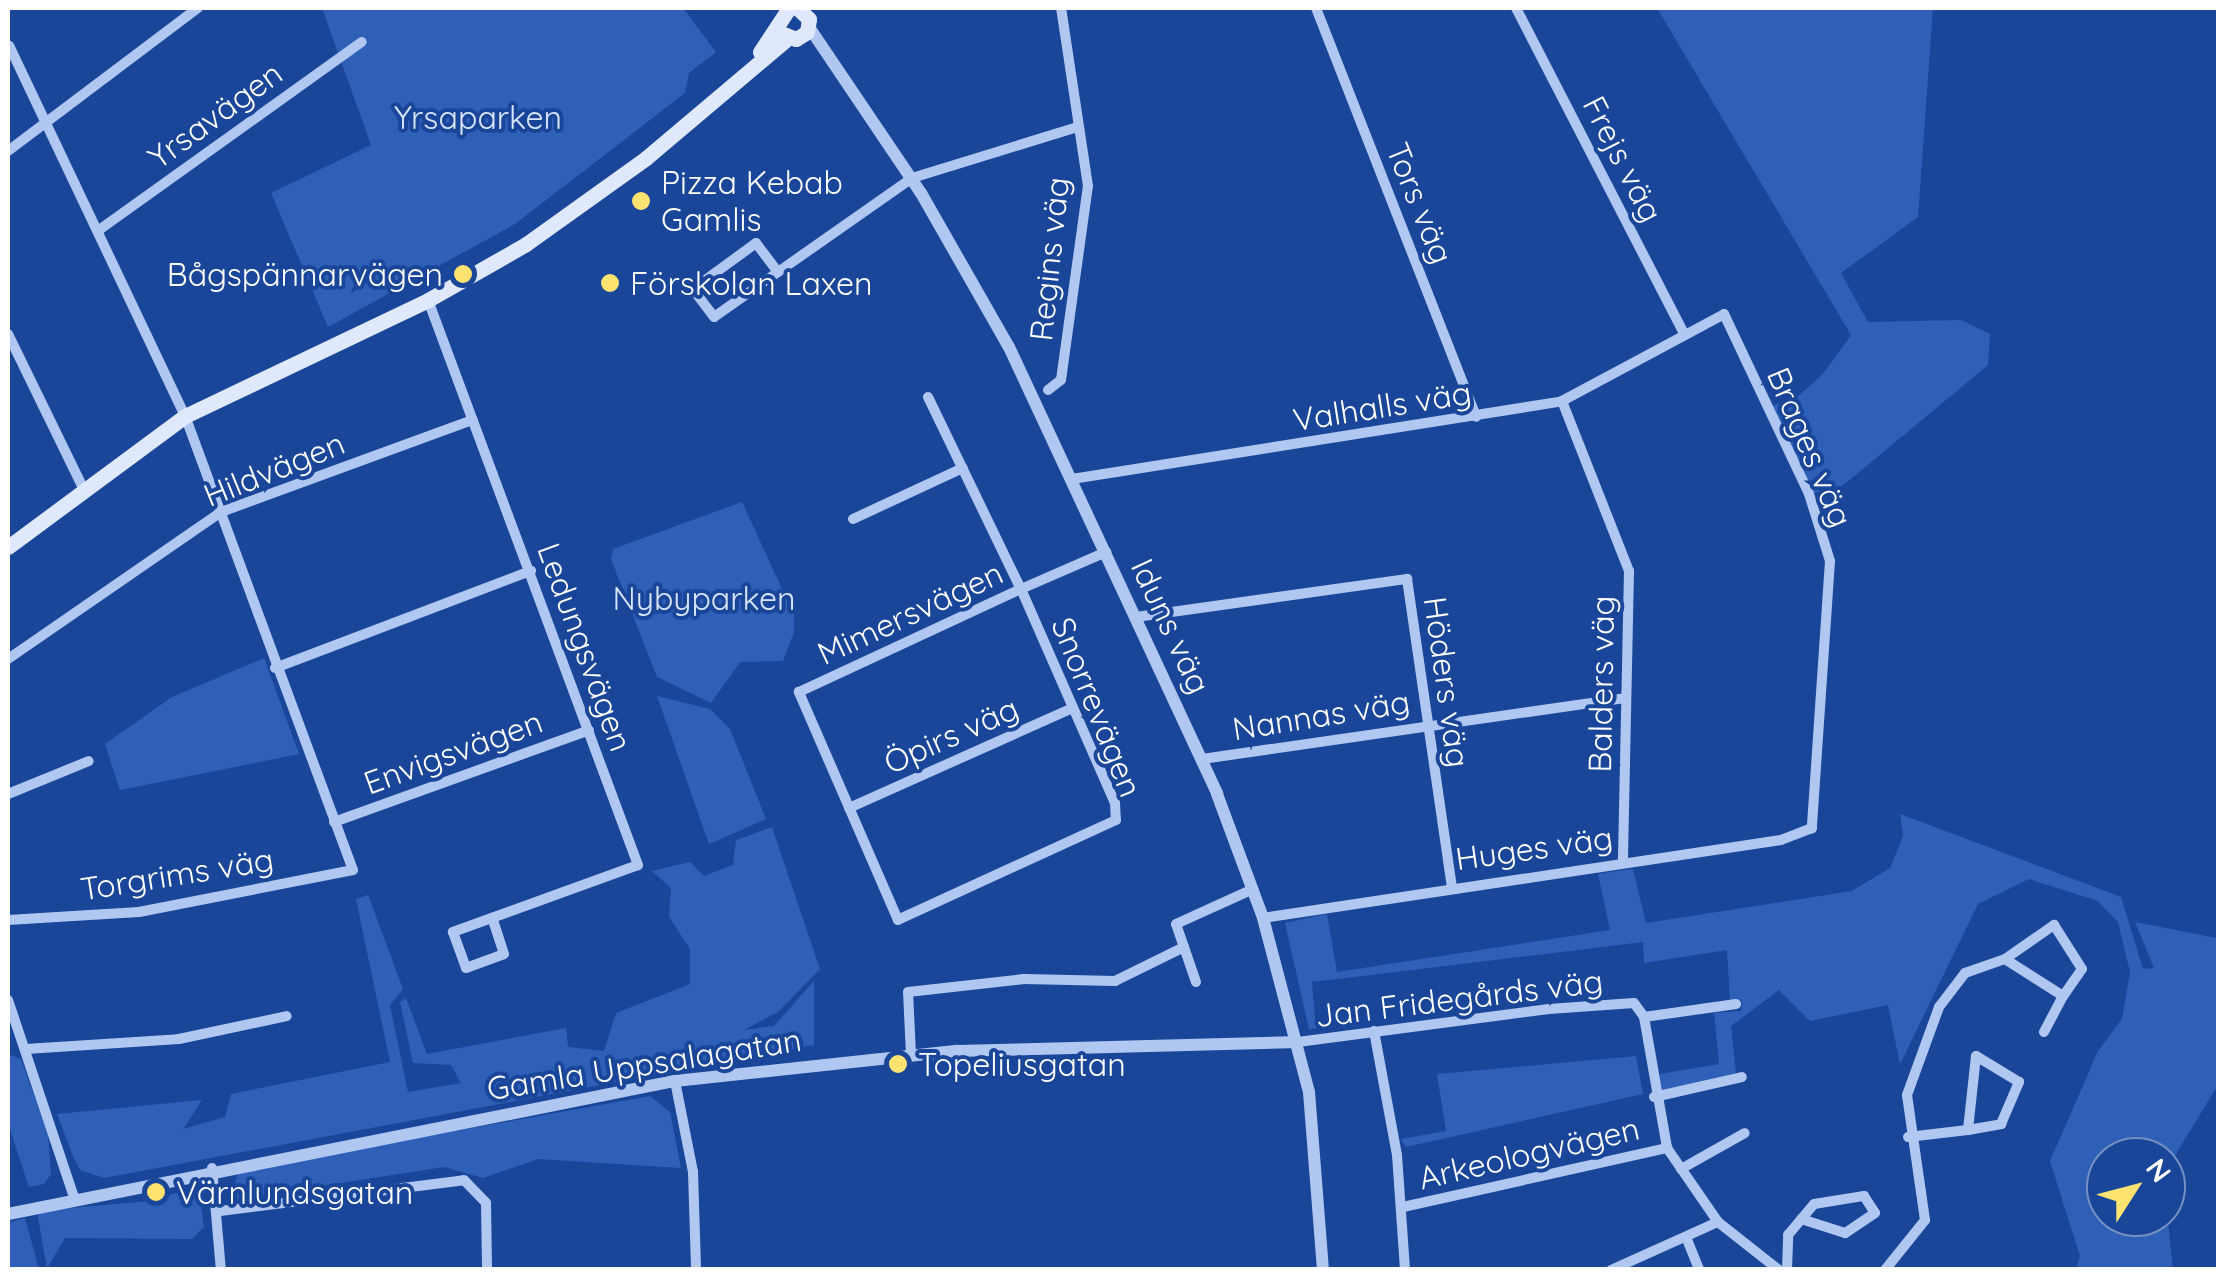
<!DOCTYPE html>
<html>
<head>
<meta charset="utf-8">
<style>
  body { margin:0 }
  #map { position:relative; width:2226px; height:1277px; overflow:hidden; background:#1a469a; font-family:Quicksand,sans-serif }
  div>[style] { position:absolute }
  .green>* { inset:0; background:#2e60b7 }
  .minor>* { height:10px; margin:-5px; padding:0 5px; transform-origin:5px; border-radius:5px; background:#b0c7f1 }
  .tertiary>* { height:12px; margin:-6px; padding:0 6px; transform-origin:6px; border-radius:6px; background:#b0c7f1 }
  .secondary>* { height:15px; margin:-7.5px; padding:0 7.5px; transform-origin:7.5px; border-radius:7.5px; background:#dfe8fc }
  .dots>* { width:28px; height:28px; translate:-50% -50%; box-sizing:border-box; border:5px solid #1a469a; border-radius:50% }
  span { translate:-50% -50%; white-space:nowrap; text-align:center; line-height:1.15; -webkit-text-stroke:8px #1a469a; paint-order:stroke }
  .street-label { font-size:32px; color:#fff }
  .park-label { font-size:32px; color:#d8e5fc }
  .poi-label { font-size:32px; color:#fff }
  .left { translate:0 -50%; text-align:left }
  .right { translate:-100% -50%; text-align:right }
  .frame { position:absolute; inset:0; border:10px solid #fff; pointer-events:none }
  .north { position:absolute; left:2086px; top:1137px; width:100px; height:100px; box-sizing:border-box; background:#1a469a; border:2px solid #7690c2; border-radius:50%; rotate:54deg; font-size:28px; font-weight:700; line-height:40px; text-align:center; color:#fff }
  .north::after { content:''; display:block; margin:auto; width:35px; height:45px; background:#ffe370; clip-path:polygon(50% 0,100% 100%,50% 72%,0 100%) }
</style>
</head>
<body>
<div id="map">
  <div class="green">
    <i style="clip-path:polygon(322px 8px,683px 8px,716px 52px,689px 73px,685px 93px,515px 224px,328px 327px,271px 193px,371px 145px)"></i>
    <i style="clip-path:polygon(1657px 8px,1933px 8px,1918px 217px,1841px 273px,1868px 322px,1961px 320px,1990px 334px,1988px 365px,1840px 488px,1809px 494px,1768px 407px,1795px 399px,1823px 374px,1851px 335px)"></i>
    <i style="clip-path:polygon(742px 502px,794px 615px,794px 632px,783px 661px,740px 662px,711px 703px,657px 677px,611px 559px,613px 549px)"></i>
    <i style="clip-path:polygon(264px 658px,299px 754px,120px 790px,105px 744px,172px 697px)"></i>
    <i style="clip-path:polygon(657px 696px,710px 709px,730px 729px,766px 819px,709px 844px)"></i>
    <i style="clip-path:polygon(1900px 814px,2121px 897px,2143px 969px,2154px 968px,2135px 922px,2216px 938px,2218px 1085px,2166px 1170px,2166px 1157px,2106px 1157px,2106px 1217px,2166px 1217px,2166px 1204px,2173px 1269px,2076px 1269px,2080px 1256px,2050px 1161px,2098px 1051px,2122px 1019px,2130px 972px,2118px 922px,2098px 901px,2029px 879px,1978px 904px,1900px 1064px,1888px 1005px,1810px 1021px,1779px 990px,1731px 1026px,1736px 1073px,1662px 1090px,1660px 1074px,1719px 1064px,1714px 1013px,1741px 1011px,1742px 1001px,1730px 1000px,1727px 950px,1644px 963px,1643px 942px,1312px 982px,1316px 1029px,1309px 1029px,1285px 923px,1327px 914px,1337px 972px,1610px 930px,1598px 874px,1633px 869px,1646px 923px,1852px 891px,1890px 868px,1903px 836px)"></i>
    <i style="clip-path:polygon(772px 827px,820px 969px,778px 1012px,744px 1030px,774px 1026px,814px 981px,814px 1045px,104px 1178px,80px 1170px,73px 1156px,57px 1114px,202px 1100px,183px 1129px,225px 1117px,231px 1094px,390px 1062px,356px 899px,368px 895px,403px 989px,390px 1005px,408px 1092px,461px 1083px,451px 1065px,413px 1063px,400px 1002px,406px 998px,427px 1054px,566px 1028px,568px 1047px,604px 1051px,616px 1013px,690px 984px,690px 949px,669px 917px,671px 888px,652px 871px,690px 862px,704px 876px,733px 865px,736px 840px)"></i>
    <i style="clip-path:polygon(8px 1054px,21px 1059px,48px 1134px,51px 1174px,44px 1184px,29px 1187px,8px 1123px)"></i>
    <i style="clip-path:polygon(1636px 1056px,1643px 1094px,1406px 1147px,1401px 1139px,1446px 1131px,1437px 1074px)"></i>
    <i style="clip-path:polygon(650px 1096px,670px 1112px,681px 1168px,538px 1159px,483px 1178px,444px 1167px,231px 1200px,238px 1172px,255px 1167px)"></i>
    <i style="clip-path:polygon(189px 1189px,200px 1198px,204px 1227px,192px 1239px,65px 1238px,47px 1269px,37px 1211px,150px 1201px)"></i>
    <i style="clip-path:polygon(25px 1218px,39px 1269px,8px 1269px,8px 1223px)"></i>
  </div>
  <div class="minor">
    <i style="left:1316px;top:8px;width:439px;rotate:68.6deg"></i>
    <i style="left:1516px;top:8px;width:368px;rotate:62.7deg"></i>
    <i style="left:8px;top:151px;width:238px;rotate:-37deg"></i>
    <i style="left:99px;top:230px;width:323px;rotate:-35.6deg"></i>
    <i style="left:778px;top:272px;width:78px;rotate:144.9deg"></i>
    <i style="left:714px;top:317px;width:35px;rotate:-127deg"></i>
    <i style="left:693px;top:289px;width:78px;rotate:-36.1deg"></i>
    <i style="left:756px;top:243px;width:36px;rotate:53deg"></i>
    <i style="left:778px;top:272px;width:164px;rotate:-35deg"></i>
    <i style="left:912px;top:178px;width:174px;rotate:-17.1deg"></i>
    <i style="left:428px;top:300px;width:603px;rotate:69.61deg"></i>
    <i style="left:638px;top:865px;width:197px;rotate:160.1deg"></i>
    <i style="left:453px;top:932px;width:38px;rotate:70deg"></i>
    <i style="left:466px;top:968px;width:40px;rotate:-20.2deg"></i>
    <i style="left:504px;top:954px;width:38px;rotate:-108deg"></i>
    <i style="left:8px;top:334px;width:176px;rotate:64deg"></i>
    <i style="left:1048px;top:390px;width:16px;rotate:-38deg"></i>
    <i style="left:1061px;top:380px;width:196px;rotate:-82.1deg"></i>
    <i style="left:1088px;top:186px;width:180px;rotate:-98.6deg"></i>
    <i style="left:928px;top:397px;width:213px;rotate:64.2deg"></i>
    <i style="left:1021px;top:589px;width:234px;rotate:66.3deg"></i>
    <i style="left:1115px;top:803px;width:17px;rotate:87deg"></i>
    <i style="left:1116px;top:820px;width:240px;rotate:155.4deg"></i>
    <i style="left:898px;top:920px;width:249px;rotate:-113.5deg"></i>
    <i style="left:799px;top:692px;width:245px;rotate:-24.9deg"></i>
    <i style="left:1021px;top:589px;width:93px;rotate:-23.5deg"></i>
    <i style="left:1562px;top:401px;width:183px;rotate:68.5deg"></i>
    <i style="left:1629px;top:571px;width:289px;rotate:91.2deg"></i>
    <i style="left:1072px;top:479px;width:496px;rotate:-9deg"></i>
    <i style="left:1562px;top:401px;width:184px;rotate:-28.2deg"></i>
    <i style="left:1724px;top:314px;width:199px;rotate:64.7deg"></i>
    <i style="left:1809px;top:494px;width:70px;rotate:72.6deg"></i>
    <i style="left:1830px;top:561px;width:268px;rotate:93.9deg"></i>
    <i style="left:1812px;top:828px;width:33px;rotate:159deg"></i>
    <i style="left:1781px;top:840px;width:524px;rotate:171.44deg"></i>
    <i style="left:853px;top:519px;width:121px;rotate:-24.9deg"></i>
    <i style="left:1136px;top:617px;width:274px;rotate:-8deg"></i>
    <i style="left:1407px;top:579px;width:310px;rotate:81.7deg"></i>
    <i style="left:8px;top:659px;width:259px;rotate:-34.6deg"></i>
    <i style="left:221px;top:512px;width:268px;rotate:-20.1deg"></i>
    <i style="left:275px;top:668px;width:274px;rotate:-20.8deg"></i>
    <i style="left:1202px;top:759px;width:427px;rotate:-8.2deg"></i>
    <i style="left:8px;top:794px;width:87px;rotate:-22.2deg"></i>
    <i style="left:849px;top:808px;width:245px;rotate:-24.1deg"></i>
    <i style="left:334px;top:822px;width:271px;rotate:-19.8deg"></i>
    <i style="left:8px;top:920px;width:131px;rotate:-3.5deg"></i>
    <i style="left:139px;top:912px;width:218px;rotate:-11.1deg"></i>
    <i style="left:353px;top:870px;width:484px;rotate:-110.3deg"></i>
    <i style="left:185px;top:416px;width:410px;rotate:-115.4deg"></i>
    <i style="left:1196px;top:982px;width:61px;rotate:-109deg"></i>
    <i style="left:1176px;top:924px;width:85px;rotate:-24.4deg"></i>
    <i style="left:8px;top:1000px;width:208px;rotate:71.5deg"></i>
    <i style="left:1644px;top:1017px;width:133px;rotate:80deg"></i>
    <i style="left:1667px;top:1148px;width:90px;rotate:55.4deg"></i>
    <i style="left:1718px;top:1222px;width:78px;rotate:38.2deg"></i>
    <i style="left:1374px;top:1031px;width:126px;rotate:79.5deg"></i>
    <i style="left:1397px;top:1155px;width:115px;rotate:86deg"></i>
    <i style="left:2044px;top:1032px;width:41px;rotate:-62.2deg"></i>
    <i style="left:1298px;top:1042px;width:253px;rotate:-7.5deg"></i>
    <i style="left:1549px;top:1009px;width:85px;rotate:-4deg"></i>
    <i style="left:1634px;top:1003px;width:17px;rotate:54deg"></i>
    <i style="left:1644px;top:1017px;width:93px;rotate:-8deg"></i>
    <i style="left:26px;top:1049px;width:153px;rotate:-3.7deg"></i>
    <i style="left:179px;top:1039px;width:110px;rotate:-12deg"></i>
    <i style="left:911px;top:1055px;width:63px;rotate:-92.7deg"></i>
    <i style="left:908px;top:992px;width:117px;rotate:-6.4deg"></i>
    <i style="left:1024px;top:979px;width:91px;rotate:1.3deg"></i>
    <i style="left:1115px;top:981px;width:77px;rotate:-26.2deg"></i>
    <i style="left:675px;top:1081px;width:93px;rotate:78.8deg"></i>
    <i style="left:693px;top:1172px;width:98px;rotate:88.2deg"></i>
    <i style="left:1654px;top:1097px;width:90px;rotate:-12.8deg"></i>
    <i style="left:1908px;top:1137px;width:60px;rotate:-6.7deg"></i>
    <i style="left:1968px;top:1130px;width:34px;rotate:-10deg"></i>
    <i style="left:2001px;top:1124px;width:46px;rotate:-66.8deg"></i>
    <i style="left:2019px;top:1082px;width:50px;rotate:-148.8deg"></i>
    <i style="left:1976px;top:1056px;width:74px;rotate:96.2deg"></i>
    <i style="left:212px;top:1168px;width:102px;rotate:85deg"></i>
    <i style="left:1681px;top:1169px;width:73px;rotate:-29.4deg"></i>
    <i style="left:1403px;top:1207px;width:271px;rotate:-12.6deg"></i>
    <i style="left:220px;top:1211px;width:246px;rotate:-7.2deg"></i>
    <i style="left:464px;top:1180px;width:32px;rotate:46deg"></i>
    <i style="left:486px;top:1203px;width:67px;rotate:89.1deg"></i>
    <i style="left:1686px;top:1237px;width:35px;rotate:68deg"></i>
    <i style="left:1611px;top:1270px;width:117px;rotate:-24.2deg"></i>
    <i style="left:1787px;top:1270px;width:35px;rotate:-88deg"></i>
    <i style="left:1788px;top:1235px;width:40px;rotate:-50deg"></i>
    <i style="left:1814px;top:1204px;width:51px;rotate:-9.1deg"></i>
    <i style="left:1864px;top:1196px;width:20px;rotate:57deg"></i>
    <i style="left:1875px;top:1213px;width:36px;rotate:146deg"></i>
    <i style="left:1845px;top:1233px;width:46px;rotate:-162.3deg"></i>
    <i style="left:1885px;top:1270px;width:64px;rotate:-51.3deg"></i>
    <i style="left:1925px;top:1220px;width:126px;rotate:-98.2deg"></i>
    <i style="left:1907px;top:1095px;width:94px;rotate:-70deg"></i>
    <i style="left:1939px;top:1007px;width:43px;rotate:-52.6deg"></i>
    <i style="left:1965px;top:973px;width:42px;rotate:-19.3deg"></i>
    <i style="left:2005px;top:959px;width:60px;rotate:-34.8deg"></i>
    <i style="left:2054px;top:925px;width:52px;rotate:57.5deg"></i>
    <i style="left:2082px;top:969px;width:33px;rotate:125deg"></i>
    <i style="left:2063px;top:996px;width:69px;rotate:-147.5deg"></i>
  </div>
  <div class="tertiary">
    <i style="left:809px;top:27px;width:200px;rotate:56deg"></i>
    <i style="left:921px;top:193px;width:177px;rotate:60.3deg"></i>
    <i style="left:1009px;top:347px;width:493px;rotate:65deg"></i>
    <i style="left:1217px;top:794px;width:132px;rotate:69.6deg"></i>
    <i style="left:1263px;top:918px;width:180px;rotate:75.2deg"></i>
    <i style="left:1309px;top:1092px;width:179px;rotate:85.5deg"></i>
    <i style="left:8px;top:1214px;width:680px;rotate:-11.28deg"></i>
    <i style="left:675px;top:1081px;width:284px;rotate:-6.1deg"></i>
    <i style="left:957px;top:1051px;width:341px;rotate:-1.5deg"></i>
  </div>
  <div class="secondary">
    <i style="left:781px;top:33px;width:16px;rotate:22deg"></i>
    <i style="left:796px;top:39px;width:13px;rotate:-32deg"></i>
    <i style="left:807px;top:32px;width:13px;rotate:-81deg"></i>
    <i style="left:809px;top:19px;width:16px;rotate:-137deg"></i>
    <i style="left:760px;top:52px;width:53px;rotate:-56.6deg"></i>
    <i style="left:8px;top:547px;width:220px;rotate:-36.5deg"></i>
    <i style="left:185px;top:416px;width:269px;rotate:-25.5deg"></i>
    <i style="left:428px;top:300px;width:113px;rotate:-29.7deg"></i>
    <i style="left:526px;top:244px;width:148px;rotate:-35.6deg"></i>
    <i style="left:646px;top:158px;width:186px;rotate:-40.2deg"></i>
  </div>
  <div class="dots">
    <i style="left:641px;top:201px;background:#ffe370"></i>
    <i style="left:463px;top:274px;background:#ffe370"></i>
    <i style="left:610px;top:283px;background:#ffe370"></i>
    <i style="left:898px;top:1064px;background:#ffe370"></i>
    <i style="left:156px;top:1192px;background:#ffe370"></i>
  </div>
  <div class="street-label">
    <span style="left:215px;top:115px;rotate:-36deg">Yrsavägen</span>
    <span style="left:1623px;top:159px;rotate:63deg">Frejs väg</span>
    <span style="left:1420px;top:203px;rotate:68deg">Tors väg</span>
    <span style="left:1049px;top:259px;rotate:-84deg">Regins väg</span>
    <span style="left:1382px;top:406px;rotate:-9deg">Valhalls väg</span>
    <span style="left:1810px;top:447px;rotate:67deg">Brages väg</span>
    <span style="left:274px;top:469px;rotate:-22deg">Hildvägen</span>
    <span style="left:910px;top:613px;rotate:-25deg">Mimersvägen</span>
    <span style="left:1171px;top:626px;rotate:65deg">Iduns väg</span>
    <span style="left:585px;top:647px;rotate:70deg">Ledungsvägen</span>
    <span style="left:1447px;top:682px;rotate:82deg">Höders väg</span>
    <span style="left:1601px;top:684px;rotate:-89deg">Balders väg</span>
    <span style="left:1097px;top:707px;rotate:68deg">Snorrevägen</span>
    <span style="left:1321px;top:715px;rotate:-9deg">Nannas väg</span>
    <span style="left:951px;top:735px;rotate:-24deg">Öpirs väg</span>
    <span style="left:453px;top:752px;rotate:-20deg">Envigsvägen</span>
    <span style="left:1534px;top:848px;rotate:-8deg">Huges väg</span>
    <span style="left:177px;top:874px;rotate:-9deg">Torgrims väg</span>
    <span style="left:1459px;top:998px;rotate:-7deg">Jan Fridegårds väg</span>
    <span style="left:644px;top:1064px;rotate:-9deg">Gamla Uppsalagatan</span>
    <span style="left:1529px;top:1153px;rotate:-13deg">Arkeologvägen</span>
  </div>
  <div class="park-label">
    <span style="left:478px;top:117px">Yrsaparken</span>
    <span style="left:704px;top:598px">Nybyparken</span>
  </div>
  <div class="poi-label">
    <span class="left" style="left:661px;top:201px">Pizza Kebab<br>Gamlis</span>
    <span class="right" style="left:443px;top:274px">Bågspännarvägen</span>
    <span class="left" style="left:630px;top:283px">Förskolan Laxen</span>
    <span class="left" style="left:918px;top:1064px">Topeliusgatan</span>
    <span class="left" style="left:176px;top:1192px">Värnlundsgatan</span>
  </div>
  <div class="frame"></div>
  <div class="north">N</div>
</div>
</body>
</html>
